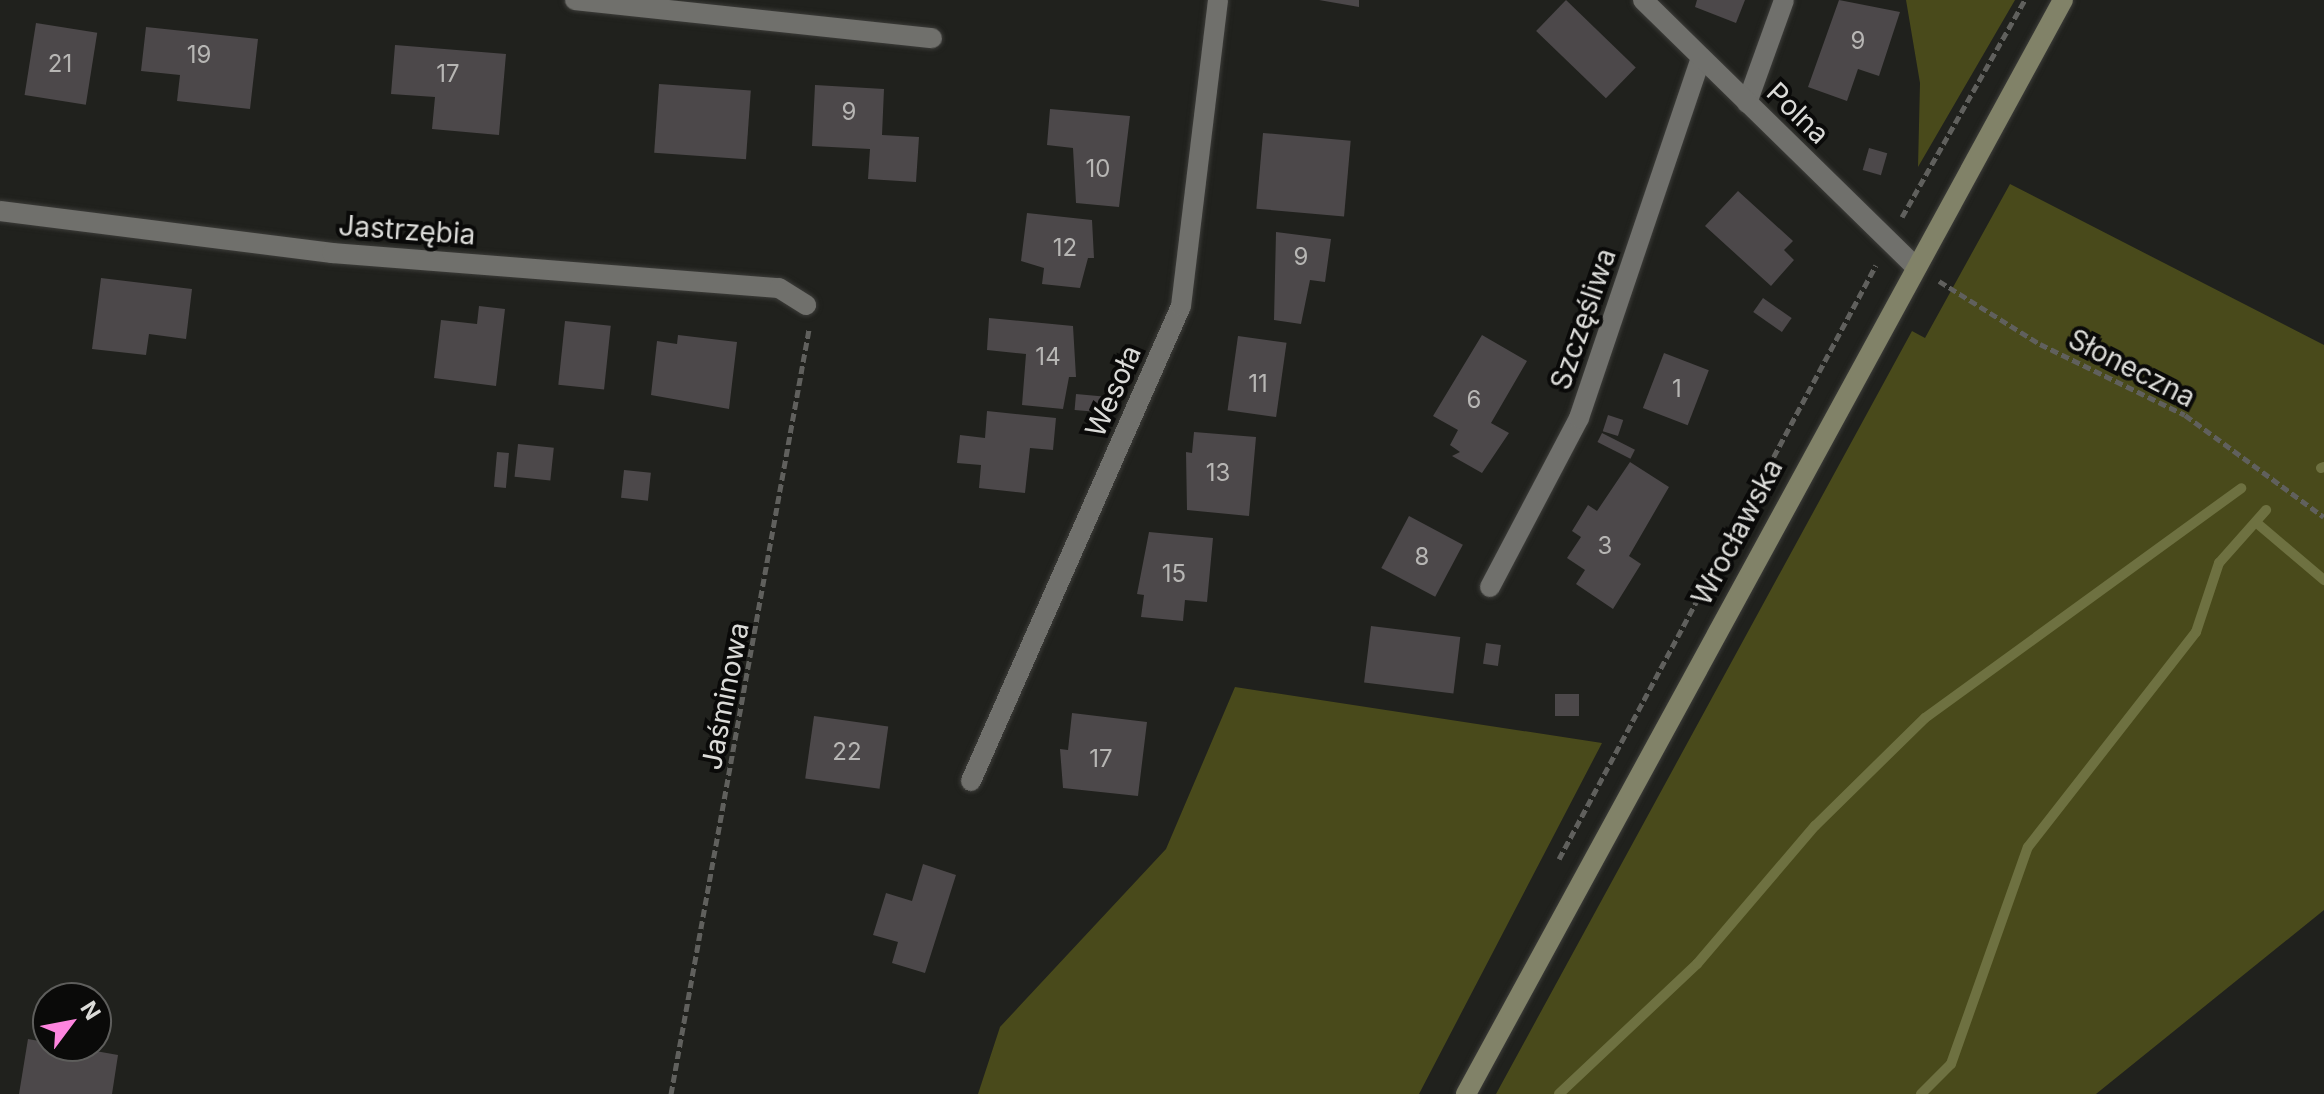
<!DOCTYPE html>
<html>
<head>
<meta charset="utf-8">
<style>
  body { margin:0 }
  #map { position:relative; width:2324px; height:1094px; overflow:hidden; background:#20211d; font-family:Inter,sans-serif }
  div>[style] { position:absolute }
  .green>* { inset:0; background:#494a1b }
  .stream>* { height:10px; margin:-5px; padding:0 5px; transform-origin:5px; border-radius:5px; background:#6e7141 }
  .building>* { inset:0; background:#4c484a; transform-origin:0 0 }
  .path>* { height:5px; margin-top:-2.5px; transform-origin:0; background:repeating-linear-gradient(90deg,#60605d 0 8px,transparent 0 12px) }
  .roads { filter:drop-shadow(0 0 2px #3c3c39) drop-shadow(0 0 2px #3c3c39) }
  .minor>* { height:20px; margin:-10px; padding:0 10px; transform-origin:10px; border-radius:10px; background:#70706c }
  .tertiary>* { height:20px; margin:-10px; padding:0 10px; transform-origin:10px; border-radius:10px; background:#70706c }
  .secondary>* { height:20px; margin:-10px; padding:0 10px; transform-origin:10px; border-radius:10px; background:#818268 }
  span { translate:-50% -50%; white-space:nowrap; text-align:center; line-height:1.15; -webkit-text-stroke:8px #0a0a09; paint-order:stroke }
  .number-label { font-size:24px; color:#b7b6b4 }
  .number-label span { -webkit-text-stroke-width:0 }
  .street-label { font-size:28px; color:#dbdbd8 }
  .north { position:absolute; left:32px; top:982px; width:80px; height:80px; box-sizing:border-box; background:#0a0a09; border:2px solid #5e5e5c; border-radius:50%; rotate:58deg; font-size:22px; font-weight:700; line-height:32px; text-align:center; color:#dbdbd8 }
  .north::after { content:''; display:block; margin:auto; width:28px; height:36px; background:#fe85df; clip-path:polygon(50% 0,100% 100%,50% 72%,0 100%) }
</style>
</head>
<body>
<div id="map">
  <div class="green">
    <i style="clip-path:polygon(1906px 0,2015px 0,1918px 167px,1920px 83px)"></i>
    <i style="clip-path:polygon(2010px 184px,2324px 345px,2324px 910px,2096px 1094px,1496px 1094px,1912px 331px,1925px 338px)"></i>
    <i style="clip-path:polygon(1235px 687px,1602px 743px,1419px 1094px,978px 1094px,1000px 1027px,1166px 849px)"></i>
  </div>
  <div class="stream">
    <i style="left:2321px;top:468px;width:3px;rotate:-18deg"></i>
    <i style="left:2258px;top:524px;width:87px;rotate:40.3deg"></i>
    <i style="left:1559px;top:1094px;width:190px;rotate:-43.3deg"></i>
    <i style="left:1697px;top:964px;width:182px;rotate:-49.5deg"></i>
    <i style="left:1815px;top:826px;width:154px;rotate:-44.5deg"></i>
    <i style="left:1925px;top:718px;width:391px;rotate:-36deg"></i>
    <i style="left:1921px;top:1094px;width:42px;rotate:-45deg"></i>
    <i style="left:1951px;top:1064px;width:230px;rotate:-70.5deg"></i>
    <i style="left:2028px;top:847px;width:273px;rotate:-52deg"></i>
    <i style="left:2196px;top:632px;width:73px;rotate:-71.6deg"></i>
    <i style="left:2219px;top:563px;width:71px;rotate:-48.4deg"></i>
  </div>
  <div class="building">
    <i style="clip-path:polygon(1319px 0,1359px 0,1359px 7px)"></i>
    <i style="left:1566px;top:0;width:97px;height:43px;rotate:44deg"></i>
    <i style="clip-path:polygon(1697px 0,1745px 0,1736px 23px,1695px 7px)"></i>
    <i style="clip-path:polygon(1839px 0,1900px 12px,1879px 76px,1858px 69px,1847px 101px,1808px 87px)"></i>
    <i style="left:36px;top:23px;width:62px;height:73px;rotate:9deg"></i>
    <i style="clip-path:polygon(146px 27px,258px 39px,250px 109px,177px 101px,180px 75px,141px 71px)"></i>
    <i style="clip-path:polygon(395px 45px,506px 54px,499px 135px,432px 129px,435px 97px,391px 94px)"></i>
    <i style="left:659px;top:84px;width:92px;height:69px;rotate:4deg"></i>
    <i style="clip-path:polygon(815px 85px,884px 89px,882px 135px,919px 137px,916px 182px,868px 179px,870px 149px,812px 146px)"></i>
    <i style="clip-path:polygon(1050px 109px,1130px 116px,1119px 207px,1076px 203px,1073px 148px,1047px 145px)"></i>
    <i style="left:1263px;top:133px;width:88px;height:76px;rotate:5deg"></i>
    <i style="left:1869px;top:148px;width:19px;height:23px;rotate:16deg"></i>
    <i style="clip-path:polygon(1738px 191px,1793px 241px,1784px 250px,1794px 260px,1771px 286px,1705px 226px)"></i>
    <i style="clip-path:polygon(1027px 213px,1092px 220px,1094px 258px,1088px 258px,1080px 288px,1042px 284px,1044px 268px,1021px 261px)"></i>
    <i style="clip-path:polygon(1276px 232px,1331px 239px,1325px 282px,1310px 280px,1301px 324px,1274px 320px)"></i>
    <i style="clip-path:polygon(101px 278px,192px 289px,186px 339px,149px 334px,146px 355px,92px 349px)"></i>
    <i style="left:1763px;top:298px;width:35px;height:17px;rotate:35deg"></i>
    <i style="clip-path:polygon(479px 306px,505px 309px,496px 386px,434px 378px,441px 320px,477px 324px)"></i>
    <i style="clip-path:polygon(989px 318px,1073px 326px,1076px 377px,1069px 377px,1063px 409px,1022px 405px,1026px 354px,987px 350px)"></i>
    <i style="left:565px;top:321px;width:46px;height:64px;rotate:6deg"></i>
    <i style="clip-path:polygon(678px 335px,737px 342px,729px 409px,651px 395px,657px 341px,677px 344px)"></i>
    <i style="clip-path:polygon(1482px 335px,1527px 361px,1491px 423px,1509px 433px,1482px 473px,1452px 456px,1460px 452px,1450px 445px,1458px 430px,1433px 416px)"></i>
    <i style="left:1238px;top:336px;width:49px;height:75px;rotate:8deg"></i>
    <i style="left:1664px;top:353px;width:48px;height:59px;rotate:21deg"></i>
    <i style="left:1076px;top:394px;width:33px;height:16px;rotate:5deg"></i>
    <i style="clip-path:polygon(987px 411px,1056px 418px,1053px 450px,1030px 448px,1025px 493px,979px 488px,981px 465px,957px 463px,960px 435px,985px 438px)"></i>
    <i style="left:1608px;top:415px;width:16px;height:17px;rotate:18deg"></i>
    <i style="clip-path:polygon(1194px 432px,1256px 437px,1249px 516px,1187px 510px,1186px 452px,1192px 453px)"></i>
    <i style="left:1602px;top:433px;width:37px;height:10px;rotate:27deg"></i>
    <i style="left:518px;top:444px;width:36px;height:33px;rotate:6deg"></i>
    <i style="left:497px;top:452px;width:12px;height:35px;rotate:5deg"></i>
    <i style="clip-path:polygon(1630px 462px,1669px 487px,1629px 556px,1641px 564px,1613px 609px,1576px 584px,1585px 570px,1567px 558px,1581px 537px,1572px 531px,1588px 505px,1597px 511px)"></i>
    <i style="left:624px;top:470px;width:27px;height:28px;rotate:6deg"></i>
    <i style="left:1409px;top:516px;width:61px;height:59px;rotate:28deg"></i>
    <i style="clip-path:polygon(1149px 532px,1213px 538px,1207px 602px,1185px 600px,1183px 621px,1141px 617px,1144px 595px,1137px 594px)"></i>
    <i style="left:1371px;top:626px;width:90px;height:57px;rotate:7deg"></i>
    <i style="left:1486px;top:643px;width:15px;height:21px;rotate:8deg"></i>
    <i style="left:1555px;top:694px;width:24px;height:22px"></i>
    <i style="clip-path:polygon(1072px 713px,1147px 722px,1138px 796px,1063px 788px,1060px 749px,1068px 750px)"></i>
    <i style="left:814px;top:716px;width:75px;height:63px;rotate:8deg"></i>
    <i style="clip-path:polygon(923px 864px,956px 875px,925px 973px,892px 963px,898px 942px,873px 935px,886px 893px,912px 901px)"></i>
    <i style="clip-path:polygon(28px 1039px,118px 1055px,112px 1094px,19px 1094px)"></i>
  </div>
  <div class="path">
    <i style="left:1902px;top:217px;width:249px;rotate:-60.5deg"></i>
    <i style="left:1939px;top:281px;width:119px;rotate:32deg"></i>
    <i style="left:2040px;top:344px;width:161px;rotate:26.1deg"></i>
    <i style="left:2185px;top:415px;width:172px;rotate:36.3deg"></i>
    <i style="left:1559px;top:859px;width:673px;rotate:-61.91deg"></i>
    <i style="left:671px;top:1094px;width:777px;rotate:-79.77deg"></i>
  </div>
  <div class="roads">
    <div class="minor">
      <i style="left:575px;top:0;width:359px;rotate:6.1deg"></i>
      <i style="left:1747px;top:103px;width:109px;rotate:-70.2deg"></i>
      <i style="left:0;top:211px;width:335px;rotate:7.2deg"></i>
      <i style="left:332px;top:253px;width:448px;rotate:4.5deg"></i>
      <i style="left:779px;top:288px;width:32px;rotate:32deg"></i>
      <i style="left:1490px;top:587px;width:191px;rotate:-62.2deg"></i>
      <i style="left:1579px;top:418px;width:380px;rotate:-71.3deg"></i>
      <i style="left:971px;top:781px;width:519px;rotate:-66.15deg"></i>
      <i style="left:1181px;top:306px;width:308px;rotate:-83.1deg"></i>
    </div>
    <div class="tertiary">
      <i style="left:1643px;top:0;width:380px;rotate:44.4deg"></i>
    </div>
    <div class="secondary">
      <i style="left:1466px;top:1094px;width:1246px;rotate:-61.38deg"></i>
    </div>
  </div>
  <div class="number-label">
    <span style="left:1858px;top:41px">9</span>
    <span style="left:199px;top:55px">19</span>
    <span style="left:60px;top:64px">21</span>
    <span style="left:448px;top:74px">17</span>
    <span style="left:849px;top:112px">9</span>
    <span style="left:1098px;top:169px">10</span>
    <span style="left:1065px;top:248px">12</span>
    <span style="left:1301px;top:257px">9</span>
    <span style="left:1048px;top:357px">14</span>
    <span style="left:1258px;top:384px">11</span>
    <span style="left:1677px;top:389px">1</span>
    <span style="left:1474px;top:400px">6</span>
    <span style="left:1218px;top:473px">13</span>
    <span style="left:1605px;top:546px">3</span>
    <span style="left:1422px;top:557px">8</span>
    <span style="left:1174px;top:574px">15</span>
    <span style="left:847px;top:752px">22</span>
    <span style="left:1101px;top:759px">17</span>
  </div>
  <div class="street-label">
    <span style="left:1798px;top:113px;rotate:44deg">Polna</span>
    <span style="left:407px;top:230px;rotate:4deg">Jastrzębia</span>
    <span style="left:1583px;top:319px;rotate:-71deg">Szczęśliwa</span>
    <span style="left:2132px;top:368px;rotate:27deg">Słoneczna</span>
    <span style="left:1113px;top:391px;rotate:-66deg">Wesoła</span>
    <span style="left:1737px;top:532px;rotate:-62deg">Wrocławska</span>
    <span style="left:725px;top:696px;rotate:-79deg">Jaśminowa</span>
  </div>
  <div class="north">N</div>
</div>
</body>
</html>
